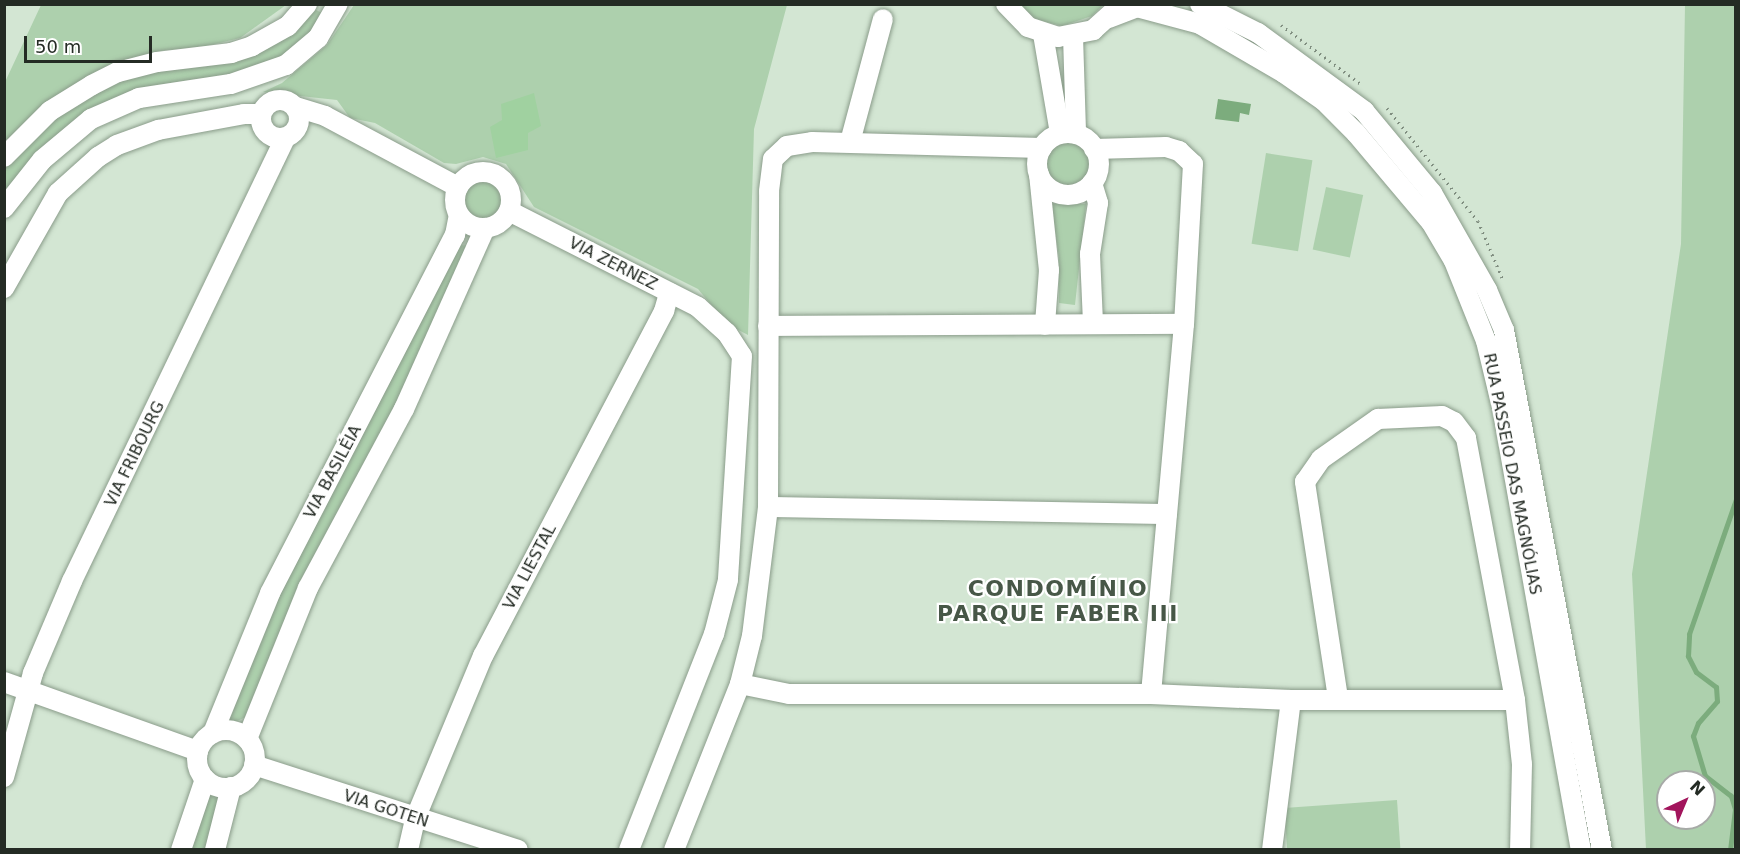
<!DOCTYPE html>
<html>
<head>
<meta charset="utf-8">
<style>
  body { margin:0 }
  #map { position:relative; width:1740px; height:854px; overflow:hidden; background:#d3e6d3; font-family:"DejaVu Sans",sans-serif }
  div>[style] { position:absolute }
  .green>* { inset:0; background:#add0ad; transform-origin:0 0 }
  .round { border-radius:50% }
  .water>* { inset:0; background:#7cac7d }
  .stream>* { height:5px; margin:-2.5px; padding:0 2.5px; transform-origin:2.5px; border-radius:2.5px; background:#7cac7d }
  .building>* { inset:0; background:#a0d1a0 }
  .path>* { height:3px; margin-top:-1.5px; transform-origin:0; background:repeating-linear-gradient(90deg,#7f8d7f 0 1.5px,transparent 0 6px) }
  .roads { filter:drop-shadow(0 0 2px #8a9c8a) drop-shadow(0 0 2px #8a9c8a) }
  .minor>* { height:20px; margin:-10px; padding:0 10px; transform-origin:10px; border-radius:10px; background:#fff }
  .minor>.ring { margin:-10px; padding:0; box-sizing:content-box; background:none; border:20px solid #fff; border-radius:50% }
  span { translate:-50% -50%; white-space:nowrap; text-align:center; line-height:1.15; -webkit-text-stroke:4.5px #fff; paint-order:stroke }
  .street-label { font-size:16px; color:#242b24 }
  .district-label { font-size:22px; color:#475747; font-weight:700; letter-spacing:1.5px }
  .frame { position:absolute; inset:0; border:6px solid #242b24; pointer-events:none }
  .north { position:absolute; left:1656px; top:770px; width:60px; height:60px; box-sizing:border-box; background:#fff; border:2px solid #a7aaa7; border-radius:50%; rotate:44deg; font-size:16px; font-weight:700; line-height:24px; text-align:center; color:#242b24 }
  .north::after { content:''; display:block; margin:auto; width:21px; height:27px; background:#a2155c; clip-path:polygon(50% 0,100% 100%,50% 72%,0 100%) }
  .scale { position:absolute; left:24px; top:36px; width:128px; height:27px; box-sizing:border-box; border:3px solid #242b24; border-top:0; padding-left:8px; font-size:18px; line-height:21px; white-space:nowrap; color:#242b24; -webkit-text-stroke:4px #fff; paint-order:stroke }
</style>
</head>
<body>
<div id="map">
  <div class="green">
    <i style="clip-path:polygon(41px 5px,286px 5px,240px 38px,194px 49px,164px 50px,88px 76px,46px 103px,5px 143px,5px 82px)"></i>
    <i style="clip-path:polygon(354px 5px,787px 5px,754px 129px,748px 335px,727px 324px,698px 289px,534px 207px,506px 164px,483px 157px,456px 164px,444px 163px,375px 123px,350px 118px,337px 100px,263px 92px,282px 83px,327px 45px)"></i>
    <i style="clip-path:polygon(1016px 5px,1103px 5px,1092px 16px,1062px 26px,1031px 18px)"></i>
    <i style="clip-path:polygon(evenodd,1685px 5px,1735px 5px,1735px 849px,1646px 849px,1632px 574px,1681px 244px,1685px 5px,1668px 782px,1704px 782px,1704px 818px,1668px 818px,1668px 782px)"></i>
    <i style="clip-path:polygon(316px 10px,322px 13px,314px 30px,280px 57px,246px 72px,157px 85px,86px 113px,46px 144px,5px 195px,5px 167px,58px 115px,117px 82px,168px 68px)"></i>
    <i class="round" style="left:1044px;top:140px;width:46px;height:46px"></i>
    <i style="left:1266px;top:153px;width:47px;height:92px;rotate:9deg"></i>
    <i class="round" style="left:459px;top:176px;width:46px;height:46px"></i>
    <i style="left:1326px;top:187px;width:38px;height:64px;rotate:12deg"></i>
    <i style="clip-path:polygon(1051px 204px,1086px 204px,1075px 305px,1059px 303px,1059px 257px)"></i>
    <i style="clip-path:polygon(460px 245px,470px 246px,405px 385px,290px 608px,246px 717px,226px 726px,263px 627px)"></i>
    <i style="clip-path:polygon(213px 795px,220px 800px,207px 849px,189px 850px,206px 797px)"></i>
    <i style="left:1397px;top:800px;width:49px;height:113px;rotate:86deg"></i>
  </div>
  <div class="water">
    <i style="clip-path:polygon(1218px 99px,1251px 104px,1249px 115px,1240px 113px,1239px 122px,1215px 119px)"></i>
  </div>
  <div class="stream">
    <i style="left:1730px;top:850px;width:41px;rotate:-83deg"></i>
    <i style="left:1735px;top:809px;width:14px;rotate:-107deg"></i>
    <i style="left:1731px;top:796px;width:33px;rotate:-142deg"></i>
    <i style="left:1705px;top:776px;width:42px;rotate:-106.7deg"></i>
    <i style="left:1693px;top:736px;width:14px;rotate:-69deg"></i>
    <i style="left:1698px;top:723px;width:29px;rotate:-49deg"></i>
    <i style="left:1717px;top:701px;width:14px;rotate:-94deg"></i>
    <i style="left:1716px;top:687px;width:25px;rotate:-143deg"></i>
    <i style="left:1696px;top:672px;width:18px;rotate:-117deg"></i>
    <i style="left:1688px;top:656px;width:22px;rotate:-87deg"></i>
    <i style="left:1689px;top:634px;width:143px;rotate:-70.8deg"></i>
  </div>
  <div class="building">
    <i style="clip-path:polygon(534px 93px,541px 126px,528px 133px,528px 150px,496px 158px,490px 127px,502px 120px,501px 104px)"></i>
  </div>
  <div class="path">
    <i style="left:1281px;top:25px;width:101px;rotate:36.5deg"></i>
    <i style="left:1387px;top:108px;width:145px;rotate:51.2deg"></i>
    <i style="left:1478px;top:221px;width:64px;rotate:67deg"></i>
  </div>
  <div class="roads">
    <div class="minor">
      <i style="left:1006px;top:4px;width:32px;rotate:46deg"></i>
      <i style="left:1028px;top:27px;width:32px;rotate:18deg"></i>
      <i style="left:1058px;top:37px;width:36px;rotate:-11deg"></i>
      <i style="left:1093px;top:30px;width:31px;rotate:-42deg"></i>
      <i style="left:1200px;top:4px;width:65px;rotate:26.6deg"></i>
      <i style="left:1258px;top:33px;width:132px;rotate:36.3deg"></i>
      <i style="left:1364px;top:111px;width:107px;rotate:50.3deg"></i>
      <i style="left:1432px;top:193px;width:112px;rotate:60.4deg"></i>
      <i style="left:1487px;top:290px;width:43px;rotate:67deg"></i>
      <i style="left:1504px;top:330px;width:529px;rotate:79.33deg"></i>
      <i style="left:1109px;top:18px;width:30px;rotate:-21deg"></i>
      <i style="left:1137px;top:7px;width:65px;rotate:15.1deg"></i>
      <i style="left:1200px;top:24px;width:97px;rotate:30.3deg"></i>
      <i style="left:1284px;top:73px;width:49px;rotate:35deg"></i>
      <i style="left:1324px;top:101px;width:45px;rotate:45deg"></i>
      <i style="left:1356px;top:133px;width:116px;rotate:49.9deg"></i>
      <i style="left:1431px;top:222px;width:45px;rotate:59.5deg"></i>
      <i style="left:1454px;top:261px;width:86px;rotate:68.2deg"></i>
      <i style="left:1486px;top:341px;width:68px;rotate:76.4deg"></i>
      <i style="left:1502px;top:407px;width:450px;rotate:79.9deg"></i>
      <i style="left:1043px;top:34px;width:100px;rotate:80.3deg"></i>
      <i style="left:1073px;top:36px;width:98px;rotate:88.2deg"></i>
      <i class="ring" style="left:261px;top:100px;width:18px;height:18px"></i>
      <i style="left:296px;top:107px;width:30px;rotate:17deg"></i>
      <i style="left:325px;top:116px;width:151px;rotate:28.1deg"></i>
      <i class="ring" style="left:1037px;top:133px;width:42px;height:42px"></i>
      <i style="left:850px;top:142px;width:127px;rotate:-75deg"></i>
      <i style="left:1094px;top:149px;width:72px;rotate:-1.6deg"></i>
      <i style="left:1166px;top:147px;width:14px;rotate:17deg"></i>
      <i style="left:1179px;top:151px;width:19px;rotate:43deg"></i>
      <i style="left:1193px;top:164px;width:160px;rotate:93.2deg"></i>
      <i style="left:1184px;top:324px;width:371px;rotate:95.1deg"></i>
      <i style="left:4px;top:157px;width:65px;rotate:-45deg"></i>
      <i style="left:50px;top:111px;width:49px;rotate:-31.8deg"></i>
      <i style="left:92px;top:85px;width:29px;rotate:-27deg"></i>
      <i style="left:118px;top:72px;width:40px;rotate:-14.4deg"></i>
      <i style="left:157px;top:62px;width:75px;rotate:-6.9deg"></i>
      <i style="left:231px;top:53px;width:22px;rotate:-18deg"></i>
      <i style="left:252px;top:46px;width:41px;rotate:-29.1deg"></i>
      <i style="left:288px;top:26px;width:29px;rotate:-49deg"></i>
      <i class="ring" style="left:455px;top:172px;width:36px;height:36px"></i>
      <i style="left:1039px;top:174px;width:97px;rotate:84.1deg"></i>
      <i style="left:1049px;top:270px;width:55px;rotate:94.2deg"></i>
      <i style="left:1092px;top:183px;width:21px;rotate:73deg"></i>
      <i style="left:1098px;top:203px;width:52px;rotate:98.9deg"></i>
      <i style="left:1090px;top:254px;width:70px;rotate:87.5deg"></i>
      <i style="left:4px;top:208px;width:61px;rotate:-51.6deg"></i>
      <i style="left:42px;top:160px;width:64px;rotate:-39.9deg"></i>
      <i style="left:91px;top:119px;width:52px;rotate:-23.6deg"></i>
      <i style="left:139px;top:98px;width:93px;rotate:-8.7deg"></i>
      <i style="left:231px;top:84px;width:58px;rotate:-19.1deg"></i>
      <i style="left:286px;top:65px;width:42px;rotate:-40.2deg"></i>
      <i style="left:318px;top:38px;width:39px;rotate:-60deg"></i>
      <i style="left:509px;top:211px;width:212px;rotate:26.9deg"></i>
      <i style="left:698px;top:307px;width:39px;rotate:42deg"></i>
      <i style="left:727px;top:333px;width:27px;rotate:57deg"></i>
      <i style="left:742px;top:356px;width:224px;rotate:93.6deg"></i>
      <i style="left:728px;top:580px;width:56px;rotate:104.5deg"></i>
      <i style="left:714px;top:634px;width:232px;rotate:111.5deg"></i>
      <i style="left:4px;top:288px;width:109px;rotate:-60.4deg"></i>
      <i style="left:58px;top:193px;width:54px;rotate:-42deg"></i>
      <i style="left:98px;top:157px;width:22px;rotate:-32deg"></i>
      <i style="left:117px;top:145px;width:44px;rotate:-20.1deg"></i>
      <i style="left:158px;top:130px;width:87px;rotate:-10.5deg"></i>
      <i style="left:244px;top:114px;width:17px"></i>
      <i style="left:768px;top:326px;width:416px;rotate:-0.3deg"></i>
      <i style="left:768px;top:507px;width:399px;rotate:1deg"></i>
      <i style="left:4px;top:682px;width:206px;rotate:19.6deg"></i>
      <i style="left:740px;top:684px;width:50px;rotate:11.5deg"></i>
      <i style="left:789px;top:694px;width:362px"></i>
      <i style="left:1151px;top:694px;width:140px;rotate:2.5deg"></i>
      <i style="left:1291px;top:700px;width:224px"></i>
      <i style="left:1338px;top:698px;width:219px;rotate:-98.7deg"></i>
      <i style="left:1305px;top:482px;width:28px;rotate:-55deg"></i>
      <i style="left:1321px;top:459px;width:70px;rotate:-35.1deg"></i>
      <i style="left:1378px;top:419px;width:64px;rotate:-2.7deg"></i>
      <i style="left:1442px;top:416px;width:13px;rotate:27deg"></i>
      <i style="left:1454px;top:422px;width:20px;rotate:53deg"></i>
      <i style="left:1466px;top:438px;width:267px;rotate:79.4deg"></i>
      <i style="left:1515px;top:700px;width:64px;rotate:83.8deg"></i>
      <i style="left:1522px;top:764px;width:86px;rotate:91.3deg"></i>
      <i class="ring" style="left:197px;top:730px;width:38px;height:38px"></i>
      <i style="left:213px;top:733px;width:151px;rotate:-67.8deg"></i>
      <i style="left:270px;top:593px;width:403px;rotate:-62.7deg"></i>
      <i style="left:455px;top:235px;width:20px;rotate:-79deg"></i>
      <i style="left:247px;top:739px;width:163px;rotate:-68deg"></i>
      <i style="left:308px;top:588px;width:203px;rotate:-61.8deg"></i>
      <i style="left:404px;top:409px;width:198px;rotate:-65.9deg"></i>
      <i style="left:254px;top:765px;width:277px;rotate:17.8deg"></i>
      <i style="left:4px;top:777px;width:108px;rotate:-74.4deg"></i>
      <i style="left:33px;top:673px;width:100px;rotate:-67deg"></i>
      <i style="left:72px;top:581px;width:492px;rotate:-64.3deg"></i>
      <i style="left:181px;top:850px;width:75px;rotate:-71.3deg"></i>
      <i style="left:215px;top:850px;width:65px;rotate:-75.7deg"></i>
      <i style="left:408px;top:850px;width:32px;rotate:-77deg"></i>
      <i style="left:415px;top:819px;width:177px;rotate:-67.4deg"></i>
      <i style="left:483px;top:656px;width:390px;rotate:-62.3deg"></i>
      <i style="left:664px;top:311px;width:19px;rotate:-74deg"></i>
      <i style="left:674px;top:850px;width:179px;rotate:-68.3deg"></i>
      <i style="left:740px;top:684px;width:49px;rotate:-76deg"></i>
      <i style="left:752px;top:636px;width:130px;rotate:-82.9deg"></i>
      <i style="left:768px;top:507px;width:316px;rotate:-89.8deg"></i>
      <i style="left:769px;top:191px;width:32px;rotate:-83deg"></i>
      <i style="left:773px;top:159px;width:19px;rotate:-43deg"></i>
      <i style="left:787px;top:146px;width:25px;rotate:-9deg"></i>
      <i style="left:812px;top:142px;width:230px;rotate:1.5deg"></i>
      <i style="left:1272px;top:850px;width:151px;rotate:-82.8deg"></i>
    </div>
  </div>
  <div class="street-label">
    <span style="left:613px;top:264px;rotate:27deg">VIA ZERNEZ</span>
    <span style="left:135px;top:454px;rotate:-64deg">VIA FRIBOURG</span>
    <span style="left:333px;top:472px;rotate:-62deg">VIA BASILÉIA</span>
    <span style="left:1512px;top:474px;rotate:79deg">RUA PASSEIO DAS MAGNÓLIAS</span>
    <span style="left:530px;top:567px;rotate:-62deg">VIA LIESTAL</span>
    <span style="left:386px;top:809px;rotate:18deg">VIA GOTEN</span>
  </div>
  <div class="district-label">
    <span style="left:1058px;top:601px">CONDOMÍNIO<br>PARQUE FABER III</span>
  </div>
  <div class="frame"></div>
  <div class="north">N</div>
  <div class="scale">50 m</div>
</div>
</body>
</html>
